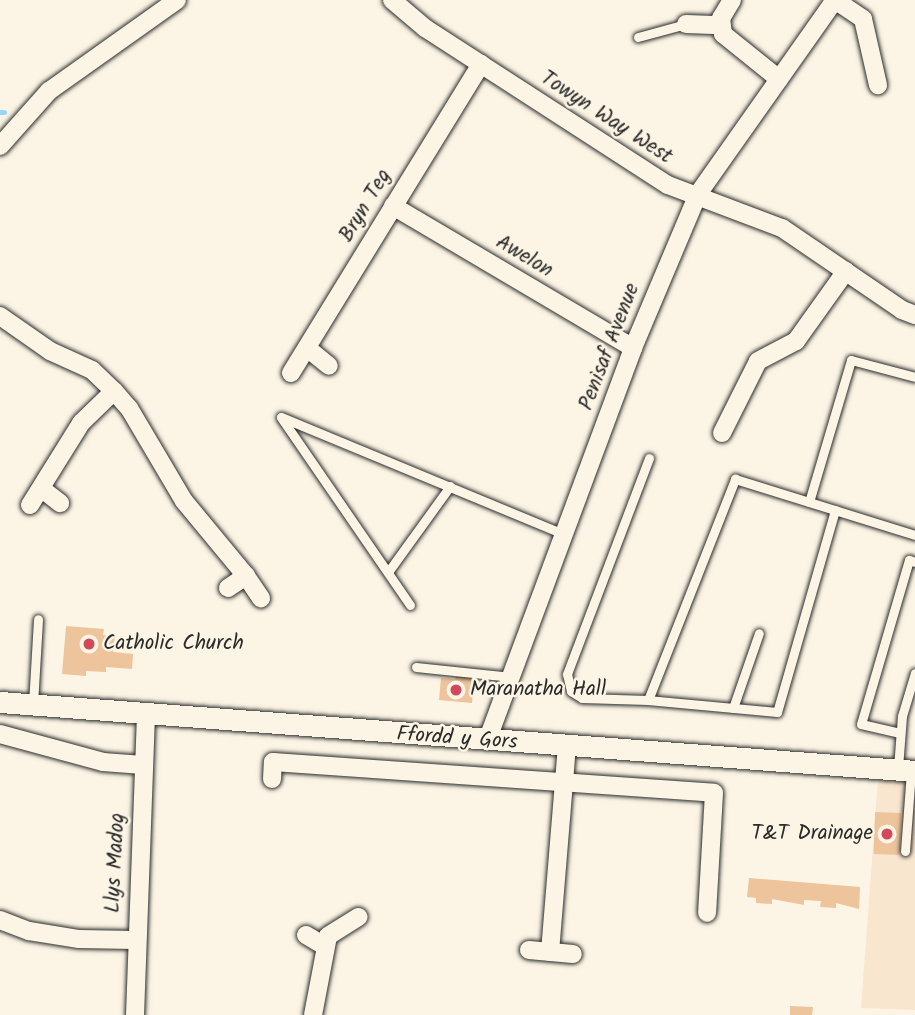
<!DOCTYPE html>
<html>
<head>
<meta charset="utf-8">
<style>
  body { margin:0 }
  #map { position:relative; width:915px; height:1015px; overflow:hidden; background:#fcf5e5; font-family:Kalam,sans-serif }
  div>[style] { position:absolute }
  .built>* { inset:0; background:#f8e6cf }
  .stream>* { height:5px; margin:-2.5px; padding:0 2.5px; transform-origin:2.5px; border-radius:2.5px; background:#9ad6fb }
  .building>* { inset:0; background:#edc49c; transform-origin:0 0 }
  .roads { filter:drop-shadow(0 0 2px #2b2b2b) drop-shadow(0 0 2px #2b2b2b) }
  .service>* { height:9px; margin:-4.5px; padding:0 4.5px; transform-origin:4.5px; border-radius:4.5px; background:#fcf5e5 }
  .minor>* { height:18px; margin:-9px; padding:0 9px; transform-origin:9px; border-radius:9px; background:#fcf5e5 }
  .tertiary>* { height:21px; margin:-10.5px; padding:0 10.5px; transform-origin:10.5px; border-radius:10.5px; background:#fcf5e5 }
  .dots>* { width:19px; height:19px; translate:-50% -50%; box-sizing:border-box; border:4px solid #fcf5e5; border-radius:50% }
  span { translate:-50% -50%; white-space:nowrap; text-align:center; line-height:1.15; -webkit-text-stroke:5px #fcf5e5; paint-order:stroke }
  .street-label { font-size:21px; color:#2b2b2b }
  .poi-label { font-size:21px; color:#2b2b2b }
  .left { translate:0 -50%; text-align:left }
  .right { translate:-100% -50%; text-align:right }
</style>
</head>
<body>
<div id="map">
  <div class="built">
    <i style="clip-path:polygon(878px 780px,915px 784px,915px 1010px,861px 1008px)"></i>
  </div>
  <div class="stream">
    <i style="left:0;top:112px;width:4px"></i>
  </div>
  <div class="building">
    <i style="clip-path:polygon(66px 626px,104px 629px,103px 635px,115px 636px,113px 652px,133px 654px,132px 669px,106px 667px,106px 672px,86px 671px,86px 676px,62px 674px)"></i>
    <i style="clip-path:polygon(456px 676px,474px 677px,472px 703px,439px 700px,441px 678px,455px 679px)"></i>
    <i style="left:875px;top:812px;width:26px;height:42px;rotate:2deg"></i>
    <i style="clip-path:polygon(749px 878px,860px 887px,859px 909px,836px 903px,836px 908px,820px 907px,821px 901px,804px 900px,804px 905px,772px 899px,772px 904px,756px 903px,756px 898px,747px 897px)"></i>
    <i style="clip-path:polygon(790px 1006px,813px 1007px,812px 1015px,790px 1015px)"></i>
  </div>
  <div class="roads">
    <div class="service">
      <i style="left:638px;top:37px;width:50px;rotate:-15.2deg"></i>
      <i style="left:809px;top:502px;width:148px;rotate:-73.5deg"></i>
      <i style="left:851px;top:360px;width:66px;rotate:14.9deg"></i>
      <i style="left:835px;top:510px;width:210px;rotate:106deg"></i>
      <i style="left:777px;top:712px;width:130px;rotate:-174.7deg"></i>
      <i style="left:648px;top:700px;width:238px;rotate:-68.5deg"></i>
      <i style="left:735px;top:479px;width:189px;rotate:17.3deg"></i>
      <i style="left:388px;top:572px;width:106px;rotate:-54.2deg"></i>
      <i style="left:410px;top:605px;width:228px;rotate:-124.5deg"></i>
      <i style="left:281px;top:417px;width:306px;rotate:22.5deg"></i>
      <i style="left:416px;top:667px;width:96px;rotate:6deg"></i>
      <i style="left:648px;top:700px;width:66px;rotate:-178.3deg"></i>
      <i style="left:582px;top:698px;width:13px;rotate:-148deg"></i>
      <i style="left:571px;top:691px;width:17px;rotate:-103deg"></i>
      <i style="left:567px;top:674px;width:231px;rotate:-69.2deg"></i>
      <i style="left:33px;top:704px;width:85px;rotate:-86.6deg"></i>
      <i style="left:733px;top:708px;width:79px;rotate:-70.9deg"></i>
      <i style="left:900px;top:733px;width:40px;rotate:-167deg"></i>
      <i style="left:861px;top:724px;width:171px;rotate:-73.7deg"></i>
      <i style="left:909px;top:560px;width:6px;rotate:18deg"></i>
      <i style="left:898px;top:768px;width:52px;rotate:-85.6deg"></i>
      <i style="left:902px;top:716px;width:45px;rotate:-73.2deg"></i>
      <i style="left:905px;top:851px;width:79px;rotate:-85.7deg"></i>
    </div>
    <div class="minor">
      <i style="left:392px;top:0;width:43px;rotate:40.3deg"></i>
      <i style="left:425px;top:28px;width:289px;rotate:32.9deg"></i>
      <i style="left:668px;top:185px;width:122px;rotate:20.7deg"></i>
      <i style="left:782px;top:228px;width:145px;rotate:34.3deg"></i>
      <i style="left:902px;top:310px;width:14px;rotate:21deg"></i>
      <i style="left:732px;top:0;width:21px;rotate:121deg"></i>
      <i style="left:721px;top:18px;width:16px;rotate:83deg"></i>
      <i style="left:723px;top:34px;width:72px;rotate:38.8deg"></i>
      <i style="left:835px;top:0;width:34px;rotate:34deg"></i>
      <i style="left:863px;top:19px;width:68px;rotate:77.2deg"></i>
      <i style="left:686px;top:24px;width:34px;rotate:2deg"></i>
      <i style="left:0;top:146px;width:74px;rotate:-48.3deg"></i>
      <i style="left:49px;top:91px;width:157px;rotate:-35.4deg"></i>
      <i style="left:393px;top:206px;width:279px;rotate:30.6deg"></i>
      <i style="left:0;top:316px;width:61px;rotate:35deg"></i>
      <i style="left:50px;top:351px;width:46px;rotate:24.3deg"></i>
      <i style="left:92px;top:370px;width:30px;rotate:44deg"></i>
      <i style="left:114px;top:391px;width:23px;rotate:49deg"></i>
      <i style="left:129px;top:408px;width:108px;rotate:59.4deg"></i>
      <i style="left:184px;top:501px;width:97px;rotate:50.4deg"></i>
      <i style="left:307px;top:348px;width:28px;rotate:39deg"></i>
      <i style="left:291px;top:373px;width:363px;rotate:-58.4deg"></i>
      <i style="left:722px;top:433px;width:80px;rotate:-63.4deg"></i>
      <i style="left:758px;top:361px;width:43px;rotate:-27.8deg"></i>
      <i style="left:796px;top:341px;width:86px;rotate:-54.5deg"></i>
      <i style="left:42px;top:489px;width:23px;rotate:38deg"></i>
      <i style="left:30px;top:505px;width:97px;rotate:-58.1deg"></i>
      <i style="left:81px;top:423px;width:46px;rotate:-44.1deg"></i>
      <i style="left:228px;top:588px;width:22px;rotate:-34deg"></i>
      <i style="left:246px;top:576px;width:27px;rotate:56deg"></i>
      <i style="left:0;top:734px;width:107px;rotate:15.2deg"></i>
      <i style="left:103px;top:762px;width:40px;rotate:4.3deg"></i>
      <i style="left:487px;top:741px;width:419px;rotate:-69.6deg"></i>
      <i style="left:633px;top:348px;width:167px;rotate:-67.1deg"></i>
      <i style="left:698px;top:194px;width:237px;rotate:-54.8deg"></i>
      <i style="left:272px;top:779px;width:17px;rotate:-87deg"></i>
      <i style="left:273px;top:762px;width:442px;rotate:4deg"></i>
      <i style="left:714px;top:793px;width:120px;rotate:93.3deg"></i>
      <i style="left:0;top:920px;width:31px;rotate:21deg"></i>
      <i style="left:29px;top:931px;width:51px;rotate:9.1deg"></i>
      <i style="left:79px;top:939px;width:56px;rotate:1deg"></i>
      <i style="left:306px;top:935px;width:21px;rotate:31deg"></i>
      <i style="left:529px;top:950px;width:44px;rotate:5.2deg"></i>
      <i style="left:550px;top:952px;width:206px;rotate:-85.3deg"></i>
      <i style="left:135px;top:1015px;width:301px;rotate:-87.9deg"></i>
      <i style="left:313px;top:1015px;width:80px;rotate:-79.2deg"></i>
      <i style="left:328px;top:936px;width:36px;rotate:-32deg"></i>
    </div>
    <div class="tertiary">
      <i style="left:0;top:702px;width:918px;rotate:4.31deg"></i>
    </div>
  </div>
  <div class="dots">
    <i style="left:89px;top:644px;background:#d1495b"></i>
    <i style="left:456px;top:690px;background:#d1495b"></i>
    <i style="left:887px;top:834px;background:#d1495b"></i>
  </div>
  <div class="street-label">
    <span style="left:606px;top:118px;rotate:33deg">Towyn Way West</span>
    <span style="left:366px;top:206px;rotate:-59deg">Bryn Teg</span>
    <span style="left:524px;top:257px;rotate:31deg">Awelon</span>
    <span style="left:610px;top:347px;rotate:-69deg">Penisaf Avenue</span>
    <span style="left:457px;top:739px;rotate:4deg">Ffordd y Gors</span>
    <span style="left:116px;top:863px;rotate:-87deg">Llys Madog</span>
  </div>
  <div class="poi-label">
    <span class="left" style="left:103px;top:644px">Catholic Church</span>
    <span class="left" style="left:470px;top:690px">Maranatha Hall</span>
    <span class="right" style="left:873px;top:834px">T&amp;T Drainage</span>
  </div>
</div>
</body>
</html>
